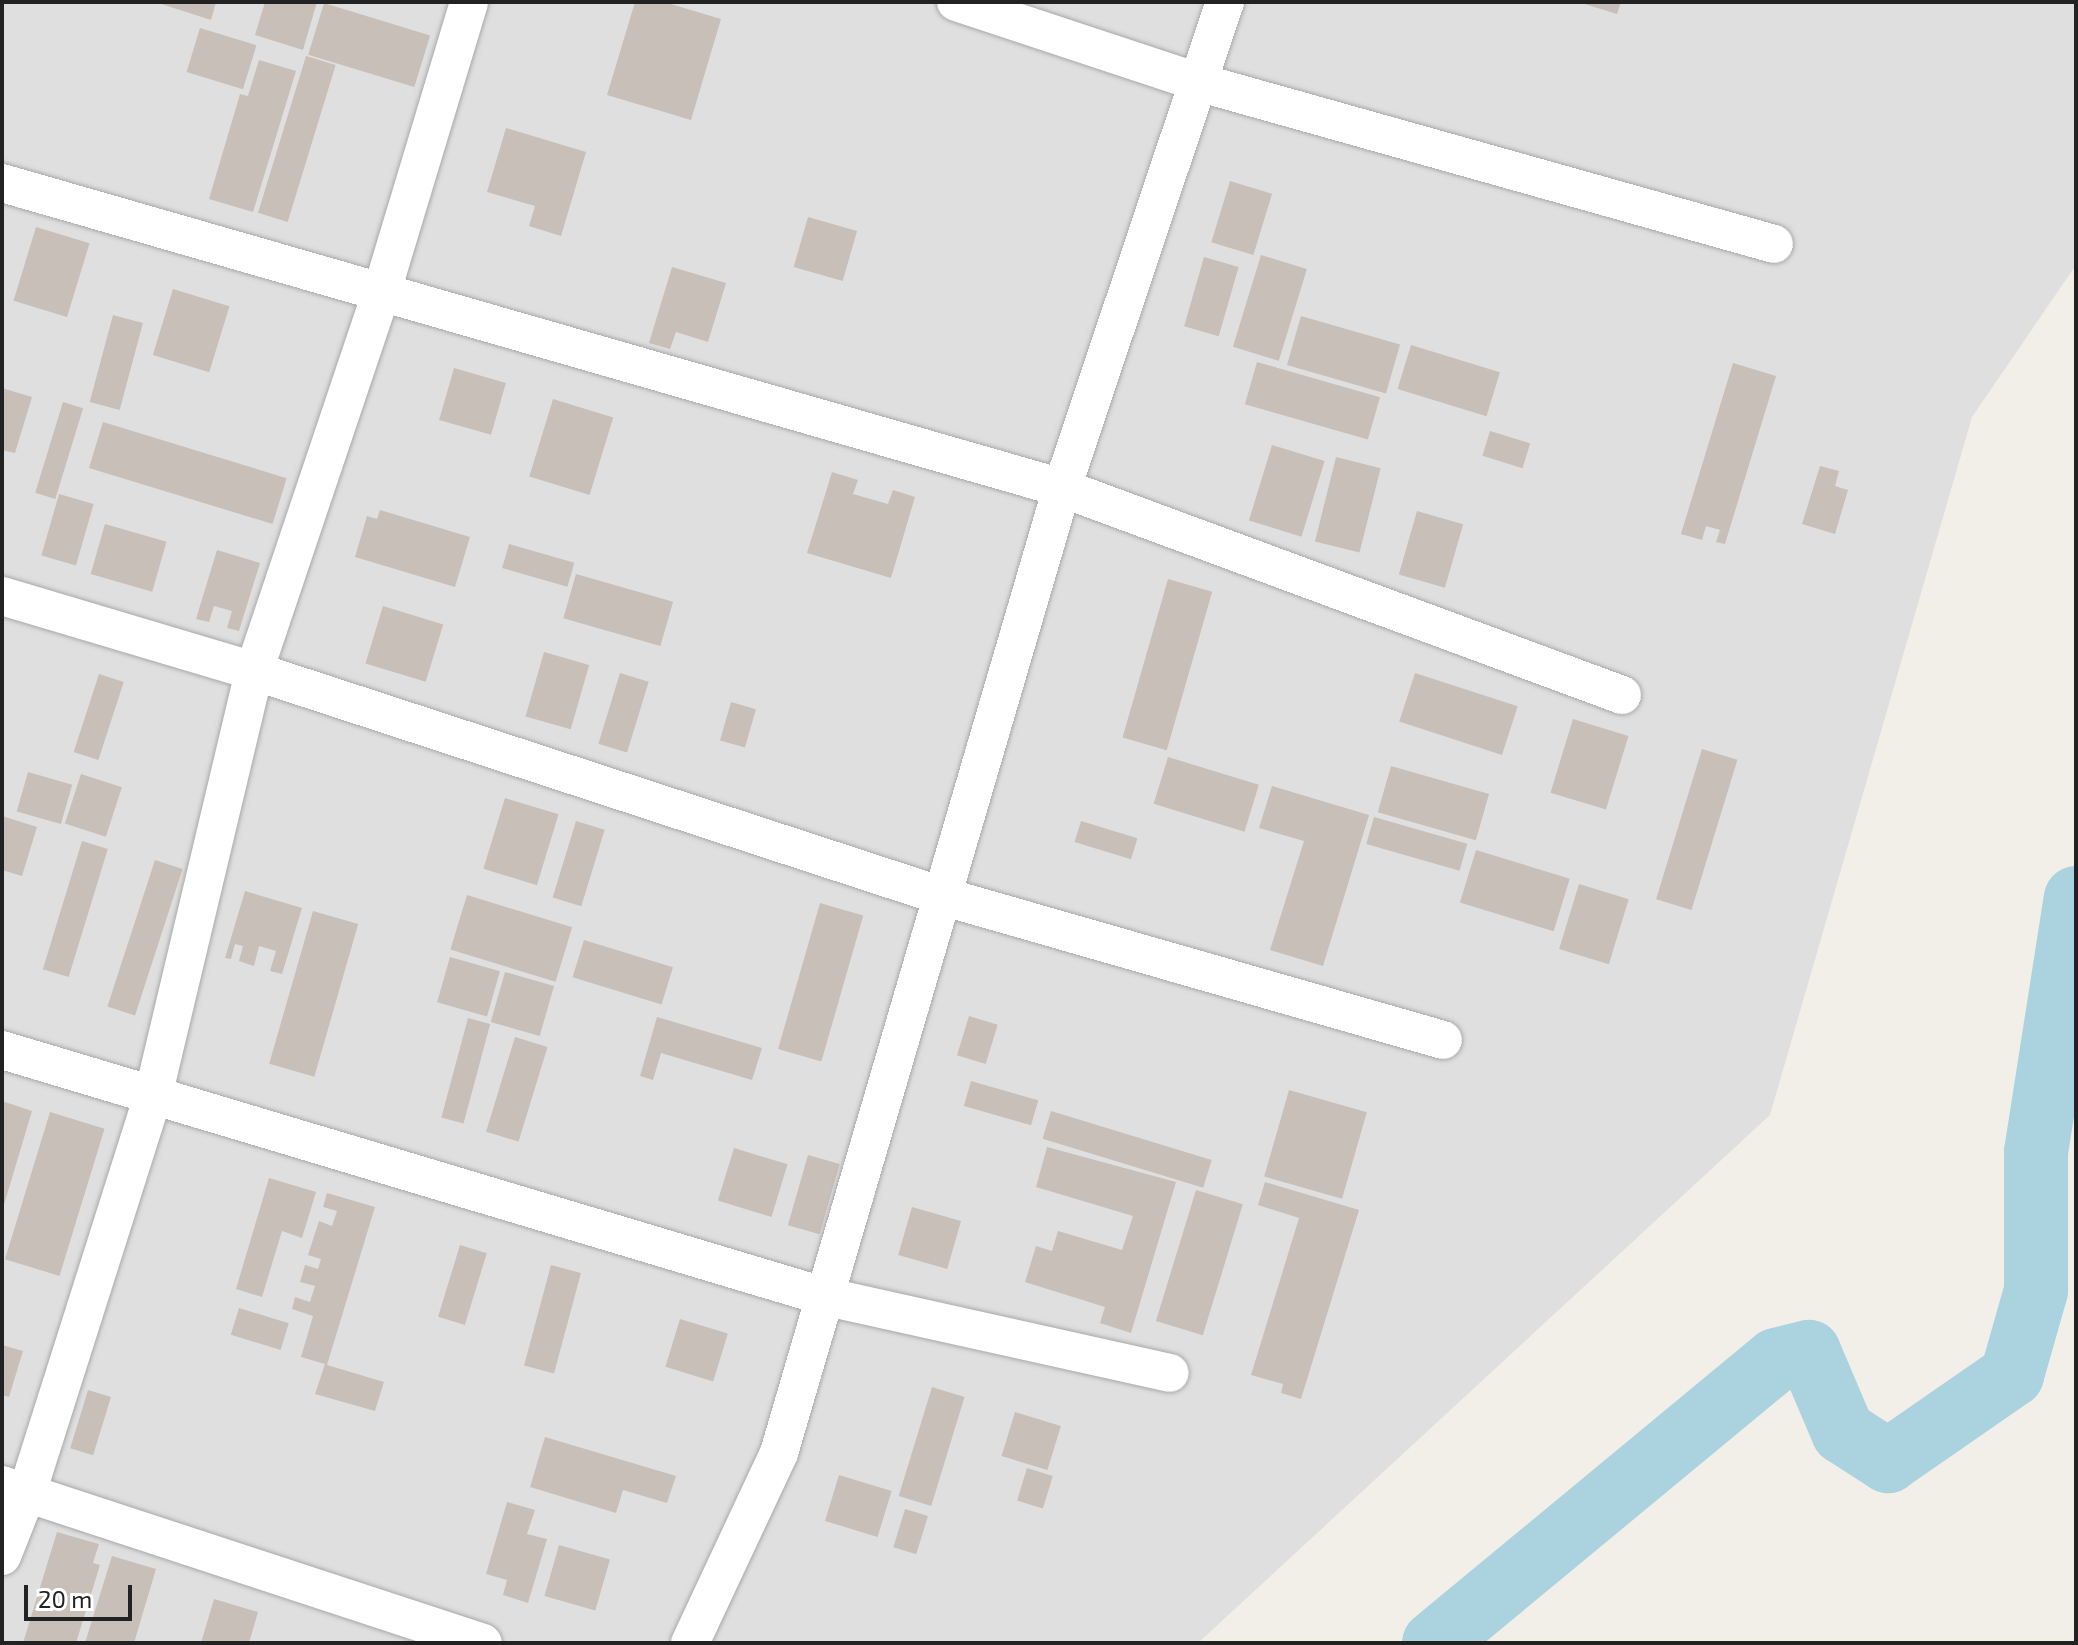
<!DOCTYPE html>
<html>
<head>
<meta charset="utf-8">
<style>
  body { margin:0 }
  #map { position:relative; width:2078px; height:1645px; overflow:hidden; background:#f2efe9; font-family:"Exo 2",sans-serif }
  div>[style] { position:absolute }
  .residential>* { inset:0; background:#e0dfdf }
  .river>* { height:64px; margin:-32px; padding:0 32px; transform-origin:32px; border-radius:32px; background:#aad3df }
  .building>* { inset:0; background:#c7bfb8; transform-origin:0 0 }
  .roads { filter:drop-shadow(0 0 2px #a9a9a9) drop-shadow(0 0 2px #a9a9a9) }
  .street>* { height:38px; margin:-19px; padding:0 19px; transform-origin:19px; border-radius:19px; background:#fff }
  span { translate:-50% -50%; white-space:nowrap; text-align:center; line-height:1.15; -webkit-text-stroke:6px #fff; paint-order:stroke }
  .frame { position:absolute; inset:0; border:4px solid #222; pointer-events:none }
  .scale { position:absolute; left:24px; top:1585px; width:108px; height:36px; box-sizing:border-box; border:4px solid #222; border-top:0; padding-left:10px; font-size:24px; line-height:28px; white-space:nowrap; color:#222; -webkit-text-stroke:6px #fff; paint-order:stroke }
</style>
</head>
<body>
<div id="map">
  <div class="residential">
    <i style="clip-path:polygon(2px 2px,2076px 2px,2076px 265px,1972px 417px,1770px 1115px,1198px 1643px,2px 1643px)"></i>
  </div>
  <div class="river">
    <i style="left:1434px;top:1643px;width:444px;rotate:-39.6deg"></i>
    <i style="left:1776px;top:1360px;width:34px;rotate:-14deg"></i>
    <i style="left:1809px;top:1352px;width:87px;rotate:67deg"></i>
    <i style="left:1843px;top:1432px;width:54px;rotate:32.8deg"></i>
    <i style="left:1888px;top:1461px;width:151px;rotate:-34.7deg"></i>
    <i style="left:2012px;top:1375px;width:87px;rotate:-74.1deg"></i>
    <i style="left:2036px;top:1291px;width:139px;rotate:-90deg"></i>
    <i style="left:2036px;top:1152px;width:257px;rotate:-81.1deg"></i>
  </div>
  <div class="building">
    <i style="clip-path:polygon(155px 2px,216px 2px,211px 20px)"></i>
    <i style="clip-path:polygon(265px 2px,317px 2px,303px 50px,255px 35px)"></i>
    <i style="clip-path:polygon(635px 2px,664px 2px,721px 19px,691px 120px,607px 95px)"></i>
    <i style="clip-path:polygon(1578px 2px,1621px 2px,1617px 14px)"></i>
    <i style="left:324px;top:3px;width:111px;height:54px;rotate:17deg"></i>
    <i style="left:200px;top:28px;width:59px;height:46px;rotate:17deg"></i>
    <i style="left:306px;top:56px;width:31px;height:164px;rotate:17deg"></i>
    <i style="clip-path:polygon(259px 60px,296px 71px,253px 212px,209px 199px,240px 94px,248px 96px)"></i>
    <i style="clip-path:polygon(506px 128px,586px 152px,561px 236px,529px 226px,535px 206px,487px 192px)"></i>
    <i style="left:1230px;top:181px;width:44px;height:64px;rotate:17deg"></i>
    <i style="left:808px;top:217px;width:51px;height:52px;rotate:16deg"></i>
    <i style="left:36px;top:227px;width:56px;height:77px;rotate:17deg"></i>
    <i style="left:1261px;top:255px;width:48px;height:96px;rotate:17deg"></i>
    <i style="left:1204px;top:257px;width:36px;height:72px;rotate:16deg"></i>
    <i style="clip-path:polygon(672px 267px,726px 283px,708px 342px,676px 332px,670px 349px,649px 343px)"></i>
    <i style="left:173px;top:289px;width:59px;height:69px;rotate:17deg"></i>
    <i style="left:113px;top:315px;width:31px;height:90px;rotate:15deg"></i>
    <i style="left:1301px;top:316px;width:103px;height:51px;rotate:16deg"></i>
    <i style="left:1411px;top:345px;width:93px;height:46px;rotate:17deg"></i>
    <i style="left:1257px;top:362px;width:128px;height:44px;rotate:16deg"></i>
    <i style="clip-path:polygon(1733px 363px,1776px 376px,1725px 544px,1716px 542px,1720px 530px,1706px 526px,1702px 540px,1681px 534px)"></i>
    <i style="left:454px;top:368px;width:54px;height:54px;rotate:16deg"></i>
    <i style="clip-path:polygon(2px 388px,32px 397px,15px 453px,2px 450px)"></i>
    <i style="left:553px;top:399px;width:63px;height:81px;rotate:17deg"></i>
    <i style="left:63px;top:402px;width:21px;height:95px;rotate:17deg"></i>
    <i style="left:103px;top:422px;width:192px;height:48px;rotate:17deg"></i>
    <i style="left:1490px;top:431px;width:42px;height:26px;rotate:17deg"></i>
    <i style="left:1272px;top:445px;width:55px;height:79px;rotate:17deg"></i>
    <i style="left:1336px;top:457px;width:46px;height:87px;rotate:14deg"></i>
    <i style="clip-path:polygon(1820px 466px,1839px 471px,1835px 486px,1848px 490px,1835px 534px,1802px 524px)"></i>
    <i style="clip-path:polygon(832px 472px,858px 480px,853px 494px,888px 504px,893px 490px,915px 497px,891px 578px,807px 553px)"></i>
    <i style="left:59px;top:494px;width:36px;height:64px;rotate:16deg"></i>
    <i style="clip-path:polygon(380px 510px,470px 537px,455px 587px,355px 557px,367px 516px,377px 519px)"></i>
    <i style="left:1417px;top:511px;width:48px;height:66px;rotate:16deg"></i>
    <i style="left:105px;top:524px;width:64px;height:52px;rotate:16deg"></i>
    <i style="left:509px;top:544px;width:68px;height:25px;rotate:16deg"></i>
    <i style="clip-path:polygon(217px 550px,260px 563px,239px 631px,227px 628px,232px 611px,214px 606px,209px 622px,196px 619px)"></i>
    <i style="left:576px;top:574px;width:101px;height:46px;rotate:16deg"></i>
    <i style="left:1168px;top:579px;width:46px;height:165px;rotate:16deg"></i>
    <i style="left:383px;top:606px;width:63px;height:60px;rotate:17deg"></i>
    <i style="left:544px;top:652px;width:47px;height:67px;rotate:16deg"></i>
    <i style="left:620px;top:673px;width:30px;height:74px;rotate:17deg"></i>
    <i style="left:1415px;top:673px;width:108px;height:51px;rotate:18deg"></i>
    <i style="left:99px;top:674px;width:26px;height:82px;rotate:18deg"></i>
    <i style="left:731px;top:702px;width:26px;height:40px;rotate:16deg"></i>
    <i style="left:1573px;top:719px;width:58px;height:77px;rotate:17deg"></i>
    <i style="left:1702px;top:749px;width:37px;height:157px;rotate:17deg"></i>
    <i style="left:1168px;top:757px;width:95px;height:49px;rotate:17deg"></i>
    <i style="left:1391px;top:766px;width:102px;height:48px;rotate:16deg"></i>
    <i style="left:28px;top:772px;width:46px;height:41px;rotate:16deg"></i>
    <i style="left:81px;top:774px;width:43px;height:52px;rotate:18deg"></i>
    <i style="clip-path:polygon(1272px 786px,1369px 815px,1323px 966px,1270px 950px,1304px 841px,1259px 828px)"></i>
    <i style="left:505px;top:798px;width:56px;height:74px;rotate:17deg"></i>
    <i style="clip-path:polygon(2px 816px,37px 827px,22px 876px,2px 870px)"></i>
    <i style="left:1374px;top:817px;width:97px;height:28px;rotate:16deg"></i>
    <i style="left:576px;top:821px;width:30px;height:80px;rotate:17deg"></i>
    <i style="left:1081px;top:821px;width:59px;height:22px;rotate:17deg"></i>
    <i style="left:82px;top:841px;width:27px;height:134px;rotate:17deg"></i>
    <i style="left:1476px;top:850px;width:98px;height:55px;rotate:17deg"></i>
    <i style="left:155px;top:860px;width:29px;height:154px;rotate:18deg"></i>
    <i style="left:1579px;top:884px;width:52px;height:68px;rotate:17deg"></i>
    <i style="clip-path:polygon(245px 891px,302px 908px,282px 974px,270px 971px,276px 951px,259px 946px,254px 966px,239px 961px,243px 946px,235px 944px,231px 959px,225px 958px)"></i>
    <i style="left:467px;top:895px;width:110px;height:57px;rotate:17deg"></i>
    <i style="left:820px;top:903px;width:45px;height:152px;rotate:16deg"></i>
    <i style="left:313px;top:911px;width:47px;height:159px;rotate:16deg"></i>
    <i style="left:584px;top:940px;width:93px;height:39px;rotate:17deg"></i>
    <i style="left:450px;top:957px;width:52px;height:47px;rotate:16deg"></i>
    <i style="left:505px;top:972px;width:51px;height:52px;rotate:16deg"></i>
    <i style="left:969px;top:1016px;width:30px;height:41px;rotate:17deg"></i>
    <i style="clip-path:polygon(657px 1017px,762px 1048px,752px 1080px,661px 1053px,653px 1080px,640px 1076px)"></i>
    <i style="left:468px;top:1018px;width:23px;height:103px;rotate:15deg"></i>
    <i style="left:515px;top:1037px;width:34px;height:99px;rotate:17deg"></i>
    <i style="left:971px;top:1081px;width:70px;height:26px;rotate:16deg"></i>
    <i style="left:1289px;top:1090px;width:81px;height:90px;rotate:16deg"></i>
    <i style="clip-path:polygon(2px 1101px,32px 1111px,3px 1208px,2px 1208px)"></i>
    <i style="left:1051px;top:1111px;width:168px;height:29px;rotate:17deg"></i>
    <i style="left:50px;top:1112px;width:57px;height:154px;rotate:17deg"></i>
    <i style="clip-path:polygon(1047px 1147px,1176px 1182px,1131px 1333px,1100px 1323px,1105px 1307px,1025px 1282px,1036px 1246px,1052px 1251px,1058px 1231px,1122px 1250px,1133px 1216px,1036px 1187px)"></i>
    <i style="left:734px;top:1148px;width:56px;height:55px;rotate:17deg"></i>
    <i style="left:808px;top:1155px;width:33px;height:73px;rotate:16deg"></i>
    <i style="clip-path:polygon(269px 1178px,316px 1192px,302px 1238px,282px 1231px,262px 1297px,236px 1289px)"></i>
    <i style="clip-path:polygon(1265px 1182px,1359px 1210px,1301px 1399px,1281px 1393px,1283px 1384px,1251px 1375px,1299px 1218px,1258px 1205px)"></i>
    <i style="left:1196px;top:1190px;width:49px;height:137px;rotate:17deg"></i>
    <i style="clip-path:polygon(327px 1193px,375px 1207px,327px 1365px,384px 1382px,375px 1411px,315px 1394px,325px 1364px,301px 1357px,313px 1316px,292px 1309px,295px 1297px,310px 1302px,315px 1286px,300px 1282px,305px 1265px,318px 1269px,321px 1259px,308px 1255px,319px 1221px,332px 1226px,337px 1211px,323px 1207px)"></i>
    <i style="left:912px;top:1207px;width:51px;height:50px;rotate:16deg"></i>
    <i style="left:460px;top:1245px;width:28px;height:75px;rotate:17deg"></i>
    <i style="left:551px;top:1265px;width:31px;height:104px;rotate:15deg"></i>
    <i style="left:239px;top:1308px;width:52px;height:28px;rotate:17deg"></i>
    <i style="left:680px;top:1319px;width:50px;height:50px;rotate:17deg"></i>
    <i style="clip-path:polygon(2px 1345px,23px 1351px,9px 1397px,2px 1395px)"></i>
    <i style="left:932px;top:1387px;width:34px;height:114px;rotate:17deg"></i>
    <i style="left:88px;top:1390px;width:24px;height:61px;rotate:17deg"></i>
    <i style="left:1015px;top:1412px;width:48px;height:46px;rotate:17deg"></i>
    <i style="clip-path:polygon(545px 1437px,676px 1476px,667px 1503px,623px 1490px,616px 1513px,530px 1487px)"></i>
    <i style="left:1027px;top:1468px;width:27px;height:34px;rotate:17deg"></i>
    <i style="left:839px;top:1475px;width:55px;height:48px;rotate:17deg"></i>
    <i style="clip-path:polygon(507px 1502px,535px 1510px,527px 1534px,547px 1539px,528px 1603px,503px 1595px,507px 1580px,486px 1574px)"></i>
    <i style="left:905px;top:1509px;width:24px;height:40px;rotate:17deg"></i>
    <i style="clip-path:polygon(57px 1532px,99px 1544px,93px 1563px,100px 1565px,76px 1643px,23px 1643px)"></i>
    <i style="left:559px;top:1545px;width:53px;height:53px;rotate:16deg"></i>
    <i style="clip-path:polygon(112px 1556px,156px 1569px,134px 1643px,85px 1643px)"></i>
    <i style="clip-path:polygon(214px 1599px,258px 1612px,249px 1643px,201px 1643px)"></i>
  </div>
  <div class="roads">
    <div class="street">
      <i style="left:956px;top:2px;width:258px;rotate:18.3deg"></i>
      <i style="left:1201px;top:83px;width:595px;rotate:15.69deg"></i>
      <i style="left:2px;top:183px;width:1103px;rotate:16.05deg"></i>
      <i style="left:1062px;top:488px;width:597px;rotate:20.29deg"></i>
      <i style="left:2px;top:596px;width:263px;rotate:16.6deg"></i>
      <i style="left:254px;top:671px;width:727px;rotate:18.11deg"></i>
      <i style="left:945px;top:897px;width:518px;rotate:16.02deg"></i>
      <i style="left:2px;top:1050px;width:857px;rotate:16.68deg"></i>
      <i style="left:823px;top:1296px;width:355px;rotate:12.5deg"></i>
      <i style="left:2px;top:1485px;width:506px;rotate:18.18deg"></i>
      <i style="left:2px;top:1556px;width:68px;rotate:-68.4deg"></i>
      <i style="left:27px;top:1493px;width:417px;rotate:-72.4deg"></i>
      <i style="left:153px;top:1096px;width:437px;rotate:-76.6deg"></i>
      <i style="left:254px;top:671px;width:398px;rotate:-71.4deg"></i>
      <i style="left:381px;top:294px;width:305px;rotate:-73.2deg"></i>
      <i style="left:690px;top:1643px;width:210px;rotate:-64.9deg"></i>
      <i style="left:779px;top:1453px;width:1006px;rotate:-73.66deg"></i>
      <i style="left:1062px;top:488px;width:513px;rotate:-71.46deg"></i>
    </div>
  </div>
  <div class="frame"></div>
  <div class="scale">20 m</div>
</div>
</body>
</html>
